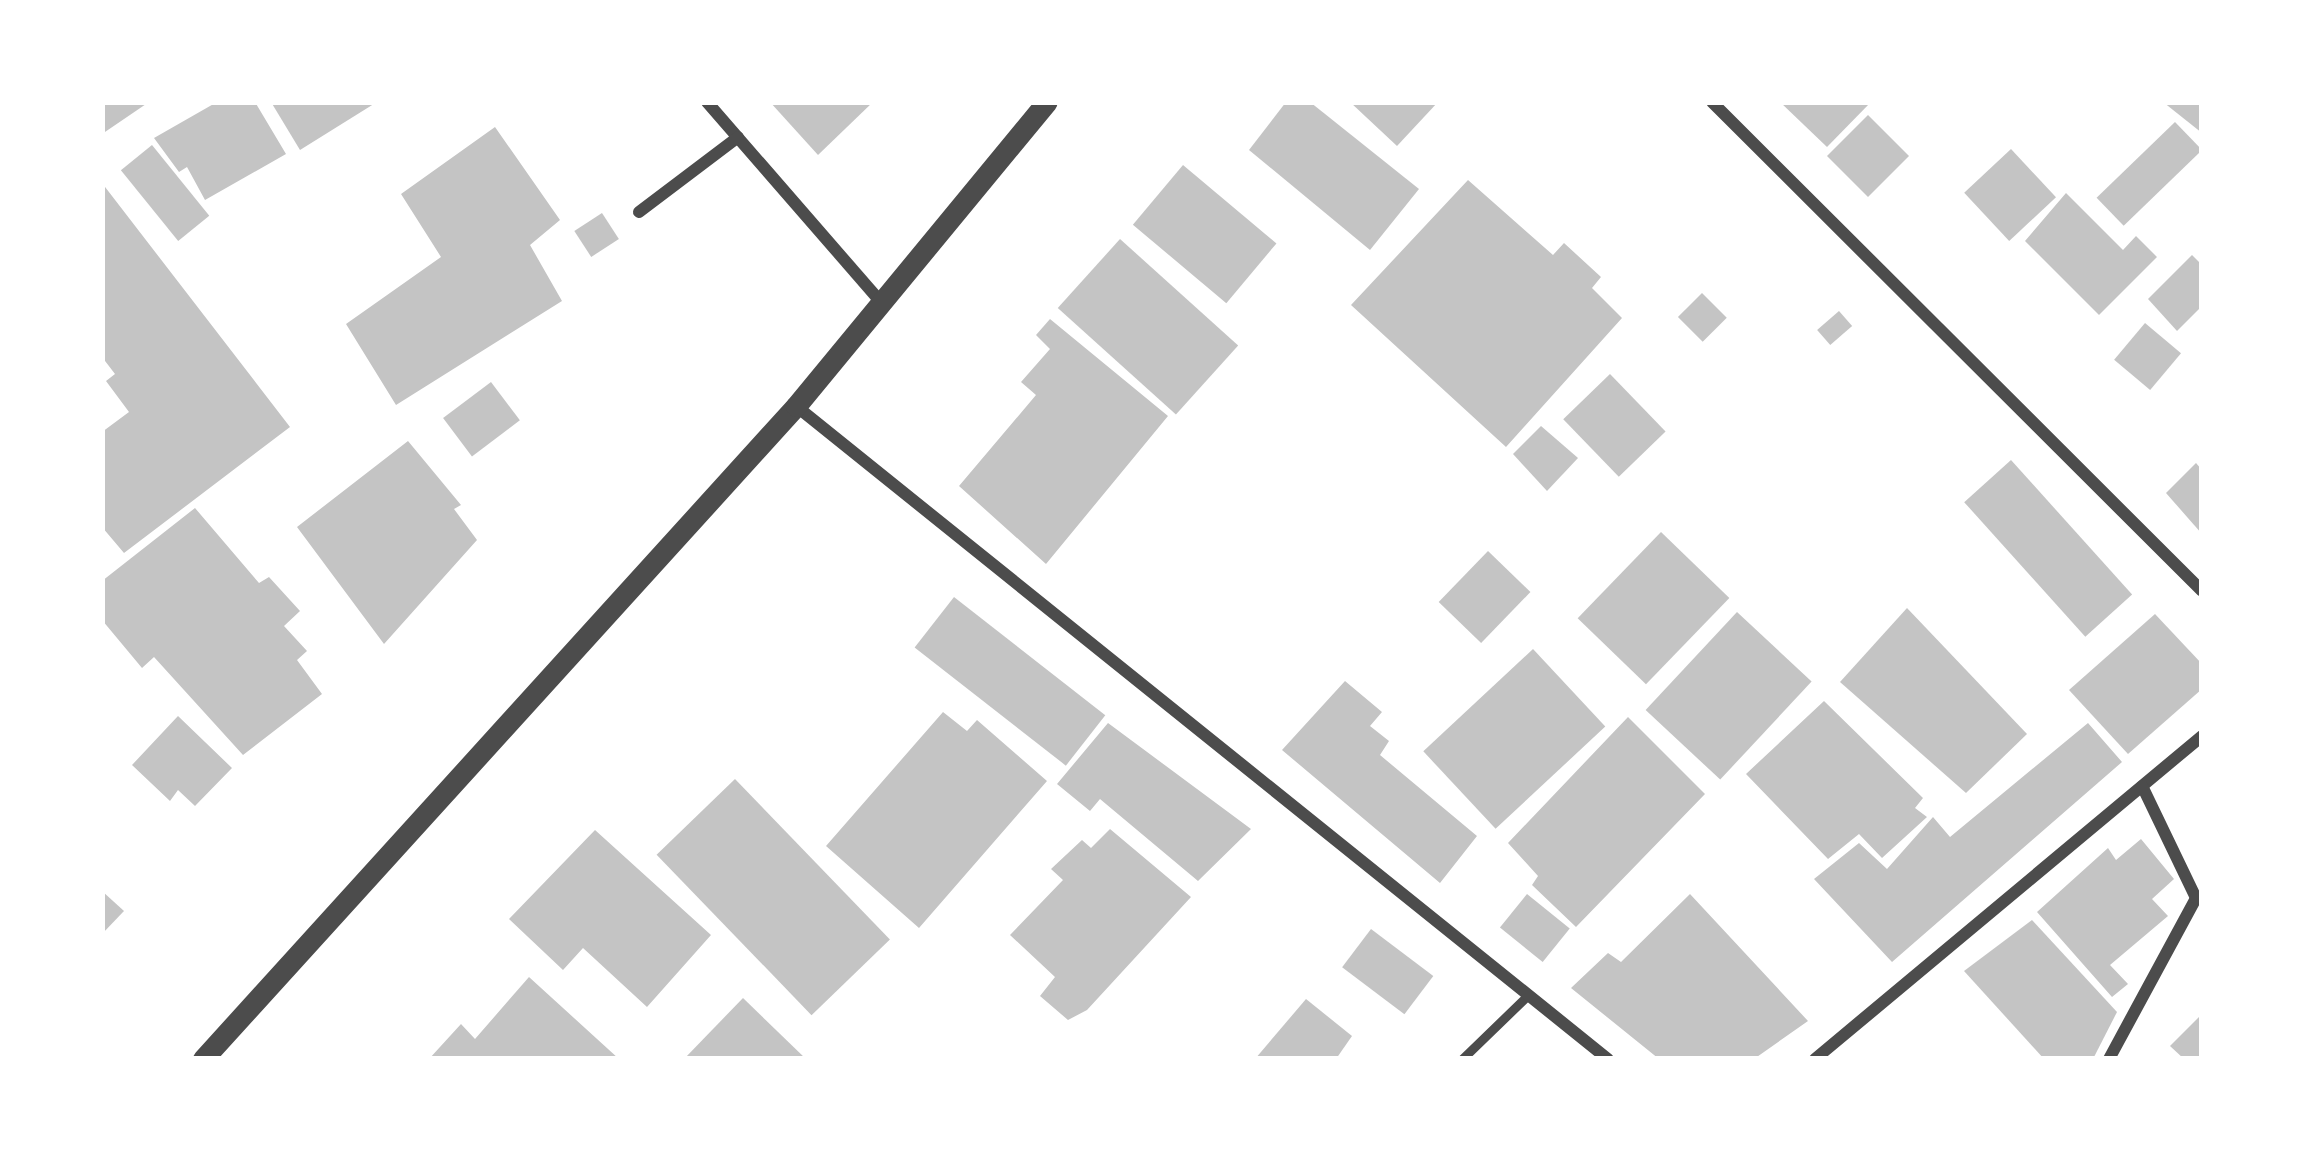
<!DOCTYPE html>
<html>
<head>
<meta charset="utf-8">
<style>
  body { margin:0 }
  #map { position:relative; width:2304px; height:1161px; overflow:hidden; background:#fff; font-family:"Source Sans 3",sans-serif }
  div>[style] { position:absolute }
  .building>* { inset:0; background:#c4c4c4; transform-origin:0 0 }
  .service>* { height:9px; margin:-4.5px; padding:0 4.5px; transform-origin:4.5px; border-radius:4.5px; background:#4c4c4c }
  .minor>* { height:12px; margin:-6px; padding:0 6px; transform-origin:6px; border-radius:6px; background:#4c4c4c }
  .tertiary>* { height:21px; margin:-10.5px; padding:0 10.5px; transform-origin:10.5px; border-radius:10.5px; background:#4c4c4c }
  span { translate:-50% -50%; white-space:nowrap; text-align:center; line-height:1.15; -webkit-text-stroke:12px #fff; paint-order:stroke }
  .frame { position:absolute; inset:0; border:105px solid #fff; pointer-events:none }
</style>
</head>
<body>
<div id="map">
  <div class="building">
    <i style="clip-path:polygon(102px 102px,149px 102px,102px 134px)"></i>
    <i style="clip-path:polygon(217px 102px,255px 102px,286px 154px,205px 200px,187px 167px,179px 172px,154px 138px)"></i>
    <i style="clip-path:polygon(271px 102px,377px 102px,300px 150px)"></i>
    <i style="clip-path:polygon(770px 102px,873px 102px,818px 155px)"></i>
    <i style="clip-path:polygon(1286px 102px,1310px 102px,1419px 189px,1370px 250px,1249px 150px)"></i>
    <i style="clip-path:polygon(1350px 102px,1438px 102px,1397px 146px)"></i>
    <i style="clip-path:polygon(1780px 102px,1871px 102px,1827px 147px)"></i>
    <i style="clip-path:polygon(2163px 102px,2202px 102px,2202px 133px)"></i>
    <i style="left:1868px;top:115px;width:58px;height:58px;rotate:45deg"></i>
    <i style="left:2175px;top:122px;width:39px;height:109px;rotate:46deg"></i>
    <i style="clip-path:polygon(495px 127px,560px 220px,530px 245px,562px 301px,396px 405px,346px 324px,441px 257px,401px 194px)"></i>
    <i style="left:152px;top:145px;width:91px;height:40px;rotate:51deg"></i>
    <i style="left:2011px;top:149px;width:66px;height:64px;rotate:47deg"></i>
    <i style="left:1183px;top:165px;width:122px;height:78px;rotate:40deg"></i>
    <i style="clip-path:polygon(1468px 180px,1553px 255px,1564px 243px,1601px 277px,1592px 288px,1622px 318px,1506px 447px,1351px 305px)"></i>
    <i style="clip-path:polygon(102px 183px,290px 427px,124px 553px,102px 527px,102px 432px,129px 412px,106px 381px,115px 374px,102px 357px)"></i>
    <i style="clip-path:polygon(2066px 193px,2123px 250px,2136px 236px,2157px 257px,2099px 315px,2025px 241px)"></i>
    <i style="left:602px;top:213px;width:31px;height:33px;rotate:57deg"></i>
    <i style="left:1120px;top:239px;width:159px;height:93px;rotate:42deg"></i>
    <i style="clip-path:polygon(2192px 255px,2202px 265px,2202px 306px,2177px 331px,2148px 299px)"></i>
    <i style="left:1702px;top:293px;width:35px;height:34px;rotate:45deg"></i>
    <i style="left:1839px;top:311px;width:20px;height:29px;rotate:49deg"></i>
    <i style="clip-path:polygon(1050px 319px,1168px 416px,1046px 564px,959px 486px,1036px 395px,1021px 382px,1050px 349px,1036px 335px)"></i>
    <i style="left:2145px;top:323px;width:47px;height:48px;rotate:40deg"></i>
    <i style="left:1610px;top:374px;width:80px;height:65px;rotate:46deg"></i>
    <i style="left:491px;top:382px;width:48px;height:60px;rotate:53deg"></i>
    <i style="clip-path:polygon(1541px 426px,1578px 458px,1547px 491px,1513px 454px)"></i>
    <i style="clip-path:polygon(408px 441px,461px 505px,454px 509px,477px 540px,384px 644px,297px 527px)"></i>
    <i style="left:2011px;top:460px;width:181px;height:63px;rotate:48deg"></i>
    <i style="clip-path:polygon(2196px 463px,2202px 470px,2202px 534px,2166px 493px)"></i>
    <i style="clip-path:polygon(195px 508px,259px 583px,269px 577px,300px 611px,284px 626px,307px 651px,297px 660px,322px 694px,243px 755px,154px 657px,142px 668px,102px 620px,102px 581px)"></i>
    <i style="left:1661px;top:532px;width:95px;height:120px;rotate:44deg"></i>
    <i style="left:1488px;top:551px;width:59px;height:71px;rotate:44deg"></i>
    <i style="left:954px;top:597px;width:192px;height:64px;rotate:38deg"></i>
    <i style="clip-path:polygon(1907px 608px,2027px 734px,1966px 793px,1840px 682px)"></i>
    <i style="left:1737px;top:612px;width:102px;height:134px;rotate:43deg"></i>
    <i style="clip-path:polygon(2155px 614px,2202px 664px,2202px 689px,2128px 754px,2069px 690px)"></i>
    <i style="left:1533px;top:649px;width:106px;height:150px;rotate:47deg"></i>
    <i style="clip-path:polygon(1345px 681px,1382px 712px,1370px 726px,1389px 741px,1380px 755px,1477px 836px,1440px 883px,1282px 750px)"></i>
    <i style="clip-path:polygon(1824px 701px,1923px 798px,1915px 808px,1927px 817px,1882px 858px,1859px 834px,1828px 859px,1746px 774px)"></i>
    <i style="clip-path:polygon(943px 712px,967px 731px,977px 720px,1047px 781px,919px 928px,826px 846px)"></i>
    <i style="clip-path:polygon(178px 716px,232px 768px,195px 806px,178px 790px,170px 801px,132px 765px)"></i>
    <i style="clip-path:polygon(1628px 717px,1705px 794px,1576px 927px,1532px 885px,1538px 876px,1508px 843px)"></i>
    <i style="clip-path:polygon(1108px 723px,1251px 829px,1198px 881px,1100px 799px,1090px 811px,1057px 784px)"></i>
    <i style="clip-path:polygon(2088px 723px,2122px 762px,1892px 962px,1814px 879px,1859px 843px,1887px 869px,1933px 817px,1950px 837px)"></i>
    <i style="left:735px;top:779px;width:223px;height:109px;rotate:46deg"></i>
    <i style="clip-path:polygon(1110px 829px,1191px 897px,1087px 1010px,1068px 1020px,1040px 996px,1055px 977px,1010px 935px,1063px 880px,1051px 869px,1082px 840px,1091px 848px)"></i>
    <i style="clip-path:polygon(595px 830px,711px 935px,647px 1007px,583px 948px,563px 970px,509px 919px)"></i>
    <i style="clip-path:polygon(2141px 839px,2174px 879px,2152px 899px,2168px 916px,2110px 965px,2128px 984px,2112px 997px,2037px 912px,2108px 848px,2116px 860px)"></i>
    <i style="clip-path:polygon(102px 891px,124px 911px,102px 934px)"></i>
    <i style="left:1527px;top:894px;width:55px;height:43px;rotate:39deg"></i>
    <i style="clip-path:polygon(1690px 894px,1808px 1021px,1754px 1059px,1659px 1059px,1571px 988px,1608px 953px,1621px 962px)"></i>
    <i style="clip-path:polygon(2032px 920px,2117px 1012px,2093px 1059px,2044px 1059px,1964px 971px)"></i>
    <i style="left:1371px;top:929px;width:78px;height:48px;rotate:37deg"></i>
    <i style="clip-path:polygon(529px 977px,619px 1059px,429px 1059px,461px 1024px,475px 1039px)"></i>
    <i style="clip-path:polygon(743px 998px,806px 1059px,684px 1059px)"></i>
    <i style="clip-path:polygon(1306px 999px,1352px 1036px,1336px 1059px,1255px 1059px)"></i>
    <i style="clip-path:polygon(2202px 1014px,2202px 1059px,2184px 1059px,2170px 1046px)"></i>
  </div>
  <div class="service">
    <i style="left:1462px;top:1059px;width:92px;rotate:-44.1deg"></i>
  </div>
  <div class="minor">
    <i style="left:707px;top:102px;width:265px;rotate:49deg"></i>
    <i style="left:1712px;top:102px;width:692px;rotate:44.94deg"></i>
    <i style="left:639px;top:212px;width:124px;rotate:-37.1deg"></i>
    <i style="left:796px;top:406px;width:1042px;rotate:38.81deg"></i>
    <i style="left:1815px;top:1059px;width:504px;rotate:-39.85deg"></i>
    <i style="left:2109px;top:1059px;width:183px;rotate:-61.6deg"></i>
    <i style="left:2196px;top:898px;width:124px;rotate:-115.7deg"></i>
  </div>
  <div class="tertiary">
    <i style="left:203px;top:1059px;width:882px;rotate:-47.76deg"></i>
    <i style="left:796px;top:406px;width:394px;rotate:-50.5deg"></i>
  </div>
  <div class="frame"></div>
</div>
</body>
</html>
